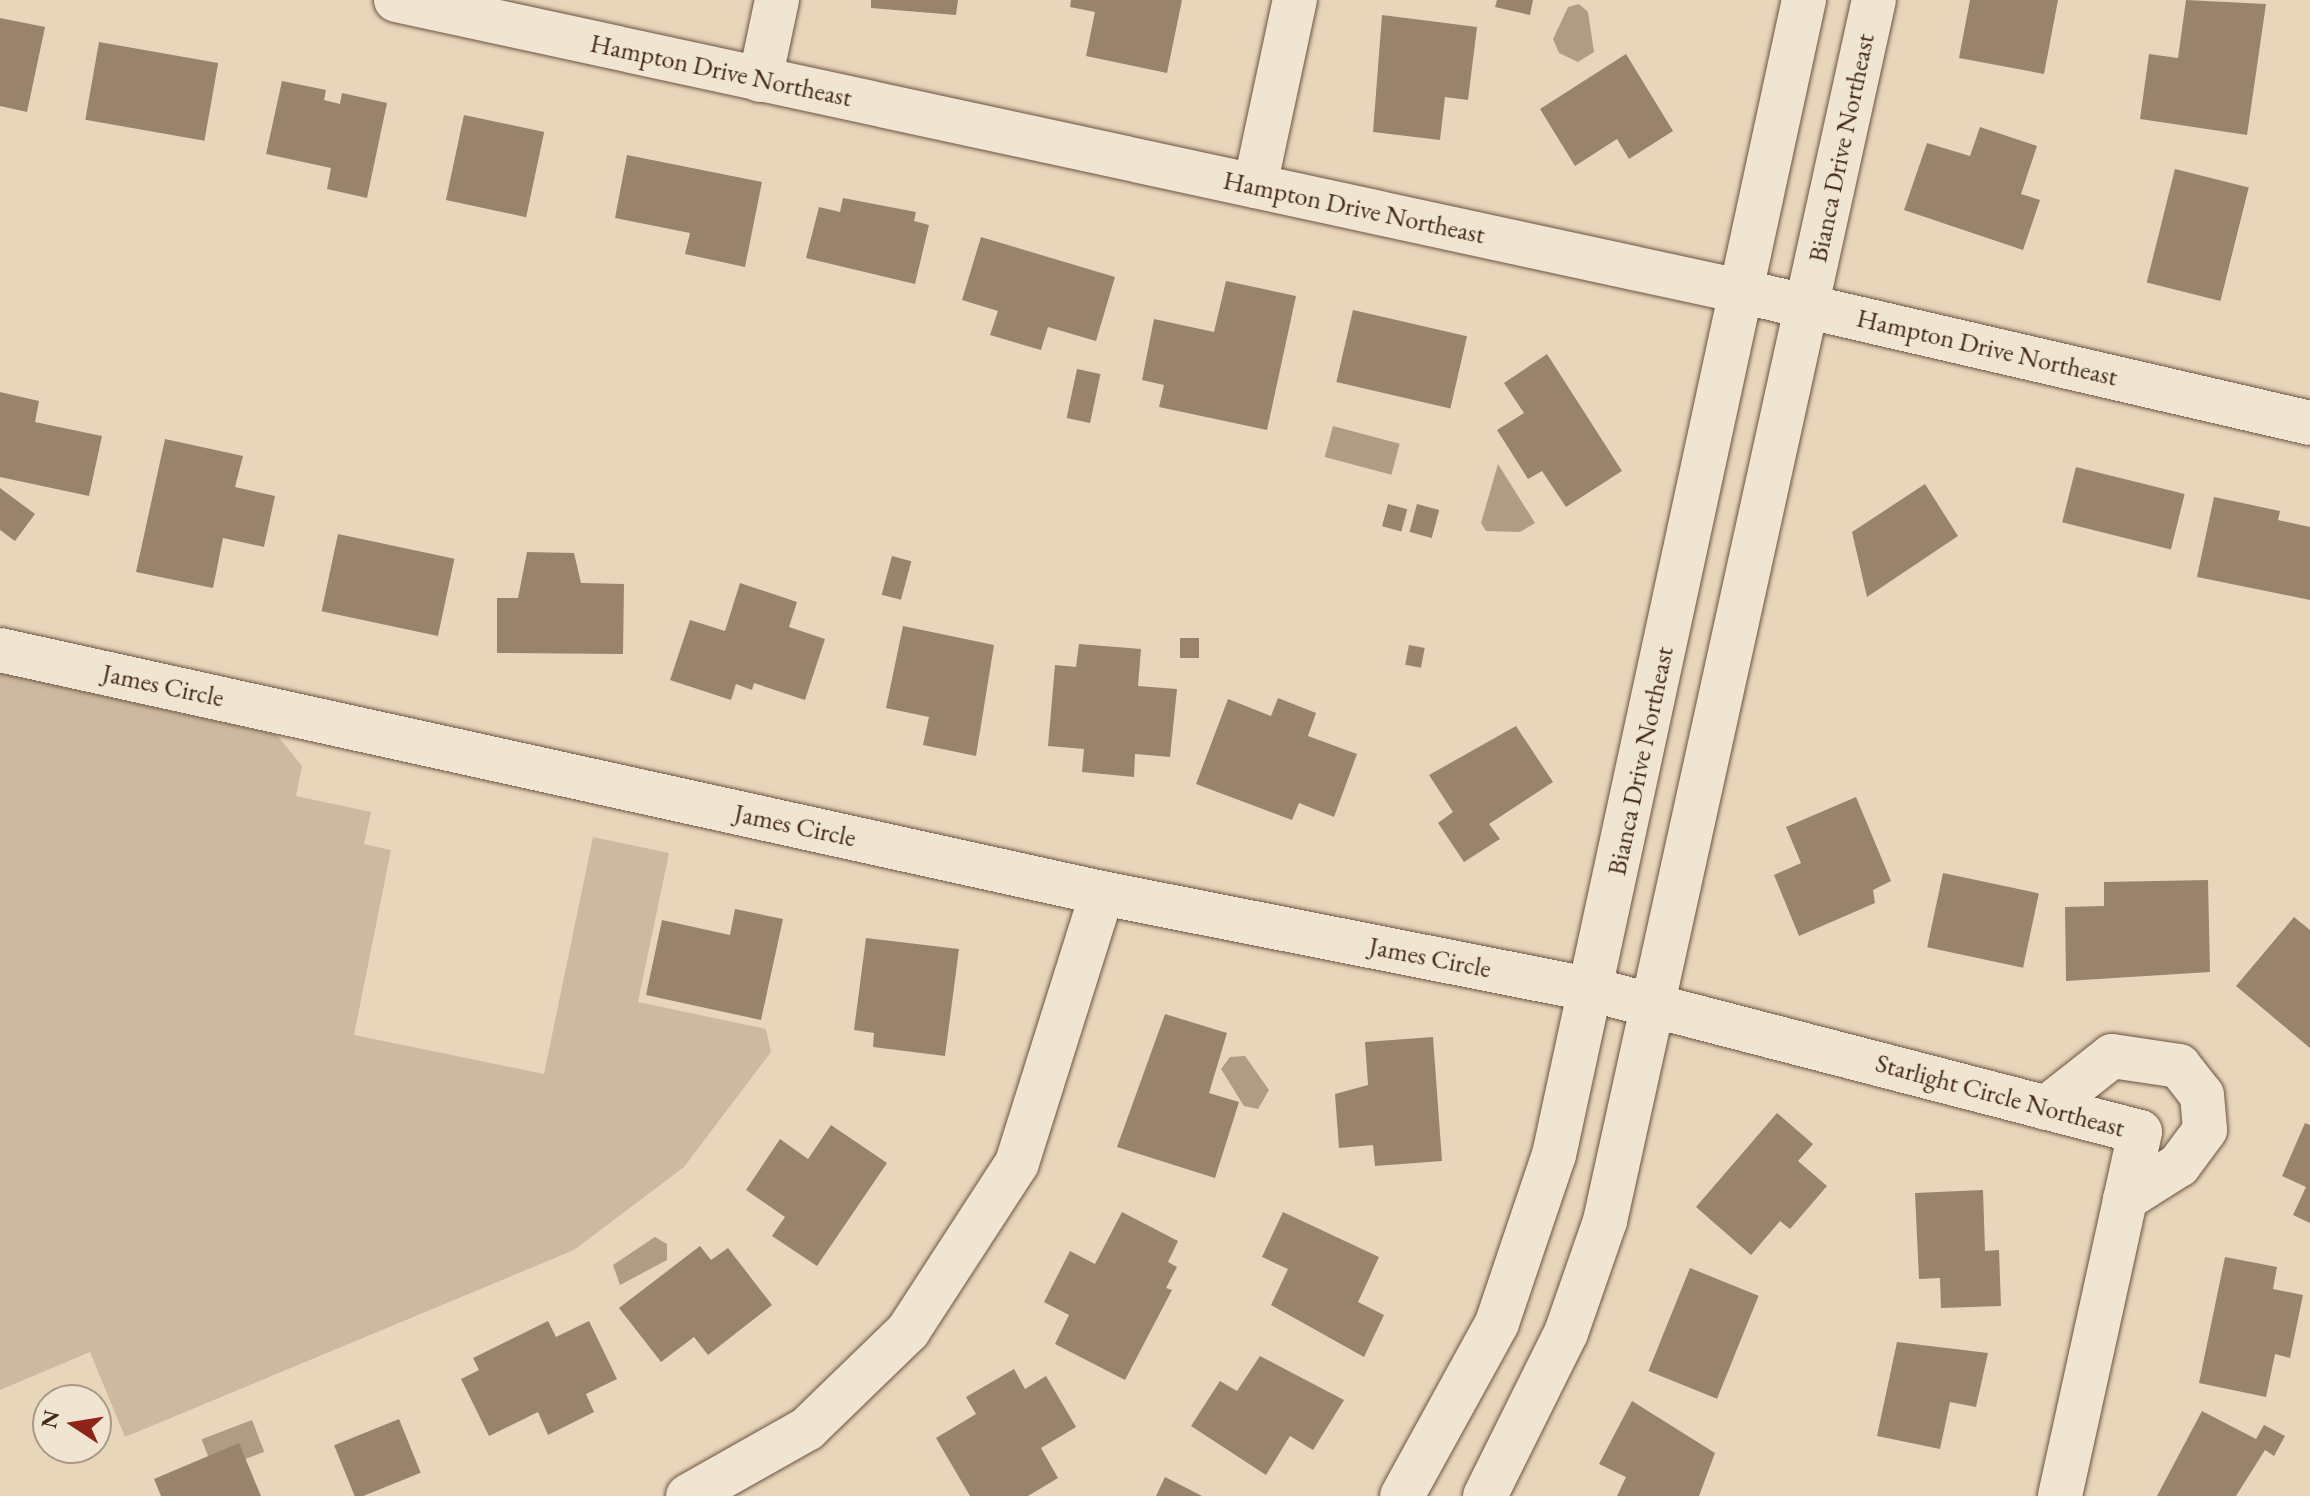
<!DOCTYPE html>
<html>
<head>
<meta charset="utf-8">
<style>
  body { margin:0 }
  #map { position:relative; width:2310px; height:1496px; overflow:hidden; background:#e8d6ba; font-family:"EB Garamond",serif }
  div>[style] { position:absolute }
  .green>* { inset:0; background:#ccb99f }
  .water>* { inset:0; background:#b09b84; transform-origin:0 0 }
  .building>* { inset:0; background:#99836d; transform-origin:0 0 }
  .roads { filter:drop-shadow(0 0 2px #6d5442) drop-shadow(0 0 2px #6d5442) }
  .street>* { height:44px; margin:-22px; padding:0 22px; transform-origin:22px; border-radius:22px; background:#f0e4d2 }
  .secondary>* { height:44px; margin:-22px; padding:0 22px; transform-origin:22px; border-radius:22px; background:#f0e4d2 }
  span { translate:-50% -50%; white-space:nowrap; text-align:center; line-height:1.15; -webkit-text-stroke:7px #f0e4d2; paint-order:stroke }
  .street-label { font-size:26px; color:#44291a }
  .north { position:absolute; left:32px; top:1384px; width:80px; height:80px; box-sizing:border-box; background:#f0e4d2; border:2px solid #ab9988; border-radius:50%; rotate:282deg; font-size:22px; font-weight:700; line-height:32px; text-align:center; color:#44291a }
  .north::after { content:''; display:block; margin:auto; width:28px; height:36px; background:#8f2418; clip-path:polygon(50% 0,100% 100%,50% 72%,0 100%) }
</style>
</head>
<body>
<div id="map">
  <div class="green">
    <i style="clip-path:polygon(0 673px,277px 735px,302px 766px,296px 796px,371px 812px,364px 844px,391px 850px,354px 1035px,544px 1074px,593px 837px,669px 853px,638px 1002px,766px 1029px,771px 1052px,684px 1167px,574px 1250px,125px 1437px,90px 1352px,0 1390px)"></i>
  </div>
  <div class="water">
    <i style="clip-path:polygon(1579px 4px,1588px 12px,1594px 52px,1578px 62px,1559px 53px,1553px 39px,1568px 7px)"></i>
    <i style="left:1333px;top:426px;width:69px;height:32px;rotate:15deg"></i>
    <i style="clip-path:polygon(1498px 464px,1535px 523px,1520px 532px,1486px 531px,1481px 523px)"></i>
    <i style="clip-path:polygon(1245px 1056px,1269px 1090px,1258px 1109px,1244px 1106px,1221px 1069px,1230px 1057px)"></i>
    <i style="clip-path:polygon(655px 1237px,667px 1244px,667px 1260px,620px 1285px,613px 1265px)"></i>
    <i style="left:252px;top:1420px;width:34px;height:54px;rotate:69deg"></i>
  </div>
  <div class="building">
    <i style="clip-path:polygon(871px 0,958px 0,956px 15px,871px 8px)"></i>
    <i style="clip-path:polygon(1071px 0,1182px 0,1167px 73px,1086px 56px,1095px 12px,1070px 7px)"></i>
    <i style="clip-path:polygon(1497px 0,1533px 0,1530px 15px,1495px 7px)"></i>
    <i style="clip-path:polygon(1970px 0,2058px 0,2044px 74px,1959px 58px)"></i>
    <i style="clip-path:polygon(2186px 0,2266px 4px,2247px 135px,2140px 119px,2149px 54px,2178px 58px)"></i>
    <i style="clip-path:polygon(1382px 15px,1477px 27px,1468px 100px,1445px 97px,1440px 140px,1373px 132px)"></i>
    <i style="clip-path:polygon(0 18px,45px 27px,27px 112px,0 106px)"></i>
    <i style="left:99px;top:42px;width:121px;height:79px;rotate:10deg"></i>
    <i style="clip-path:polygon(1626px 54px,1673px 131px,1629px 159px,1617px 139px,1575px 166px,1540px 109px)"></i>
    <i style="clip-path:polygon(282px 81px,326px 90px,324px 100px,340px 104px,342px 93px,387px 103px,367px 198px,327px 189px,331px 168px,266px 154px)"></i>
    <i style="left:464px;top:115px;width:82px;height:87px;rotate:12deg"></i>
    <i style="clip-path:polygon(1980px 127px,2037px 146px,2021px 194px,2040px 200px,2023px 250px,1904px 210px,1927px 143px,1970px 156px)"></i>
    <i style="clip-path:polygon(627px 155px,762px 182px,745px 267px,685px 254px,690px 233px,615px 218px)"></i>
    <i style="left:2175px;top:169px;width:76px;height:117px;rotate:14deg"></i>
    <i style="clip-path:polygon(843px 198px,916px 212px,914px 221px,929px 225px,915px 284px,806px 258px,819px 207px,840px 212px)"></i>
    <i style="clip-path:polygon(981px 237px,1115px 277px,1096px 341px,1048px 327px,1041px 350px,990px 335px,998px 311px,962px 300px)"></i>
    <i style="clip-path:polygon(1226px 281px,1296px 296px,1267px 430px,1159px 407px,1164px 385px,1142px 380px,1154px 319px,1214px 332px)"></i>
    <i style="left:1353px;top:310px;width:117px;height:74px;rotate:13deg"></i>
    <i style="clip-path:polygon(1547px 354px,1622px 471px,1566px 507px,1542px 471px,1528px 479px,1497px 430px,1524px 413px,1504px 383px)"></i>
    <i style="left:1077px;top:369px;width:24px;height:50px;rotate:12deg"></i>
    <i style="clip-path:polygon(0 392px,39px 401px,35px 422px,102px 436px,89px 496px,0 477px)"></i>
    <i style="clip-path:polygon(165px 439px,243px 456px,235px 487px,275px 496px,264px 547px,223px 538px,213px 588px,136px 572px)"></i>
    <i style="left:2076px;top:467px;width:112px;height:57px;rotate:14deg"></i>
    <i style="clip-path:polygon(1925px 484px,1958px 536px,1867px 597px,1852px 532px)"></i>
    <i style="clip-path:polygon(0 488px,35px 514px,15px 541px,0 530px)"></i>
    <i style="clip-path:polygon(2214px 497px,2280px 511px,2278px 520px,2310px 527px,2310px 600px,2197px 577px)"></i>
    <i style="left:1388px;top:504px;width:20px;height:23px;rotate:15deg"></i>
    <i style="left:1417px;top:504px;width:23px;height:29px;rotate:15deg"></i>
    <i style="left:338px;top:534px;width:119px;height:79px;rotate:12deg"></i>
    <i style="clip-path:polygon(527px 552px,574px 553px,581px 583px,624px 584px,623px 654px,497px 653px,497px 598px,518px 598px)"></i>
    <i style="left:892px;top:556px;width:20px;height:40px;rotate:15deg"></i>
    <i style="clip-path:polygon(740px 583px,797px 602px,789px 627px,825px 639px,805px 700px,754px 683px,752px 690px,736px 684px,731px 700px,670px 680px,690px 620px,725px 631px)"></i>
    <i style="clip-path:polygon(903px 626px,994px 645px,976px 756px,923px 745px,929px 717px,886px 708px)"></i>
    <i style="left:1180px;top:638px;width:19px;height:20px"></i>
    <i style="clip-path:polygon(1079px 644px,1141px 649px,1138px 686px,1177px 689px,1170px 757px,1135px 754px,1134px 777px,1082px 772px,1084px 749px,1048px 746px,1055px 665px,1076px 667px)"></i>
    <i style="left:1409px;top:645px;width:16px;height:20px;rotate:11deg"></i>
    <i style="clip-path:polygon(1278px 698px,1316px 713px,1308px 736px,1357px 754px,1334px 817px,1299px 803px,1292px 820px,1196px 784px,1228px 699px,1271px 716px)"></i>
    <i style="clip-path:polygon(1516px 726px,1553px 782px,1489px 824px,1500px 839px,1464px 862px,1438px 823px,1453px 812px,1429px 775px)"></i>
    <i style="clip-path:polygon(1856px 797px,1891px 881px,1873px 890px,1875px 903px,1799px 936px,1774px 875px,1801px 863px,1786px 827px)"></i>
    <i style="left:1943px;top:873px;width:98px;height:76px;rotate:12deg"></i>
    <i style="clip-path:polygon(2208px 880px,2210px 972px,2066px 981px,2065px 907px,2104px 906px,2104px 882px)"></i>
    <i style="clip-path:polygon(735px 909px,783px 919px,761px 1020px,646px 995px,662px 920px,730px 935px)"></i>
    <i style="clip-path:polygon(2294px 917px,2310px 930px,2310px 1048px,2236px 986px)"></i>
    <i style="clip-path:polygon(866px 938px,959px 949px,945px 1056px,873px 1047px,874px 1033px,854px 1030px)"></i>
    <i style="clip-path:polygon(1165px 1014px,1227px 1033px,1209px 1093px,1239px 1102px,1215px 1178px,1117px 1147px)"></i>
    <i style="clip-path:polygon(1433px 1037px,1442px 1161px,1375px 1166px,1373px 1145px,1339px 1148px,1335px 1094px,1368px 1085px,1365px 1042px)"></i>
    <i style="clip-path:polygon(1777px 1113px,1813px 1144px,1798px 1161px,1827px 1186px,1790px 1229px,1780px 1221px,1751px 1255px,1696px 1207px)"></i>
    <i style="clip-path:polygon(2305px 1123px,2310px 1125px,2310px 1223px,2293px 1215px,2306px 1187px,2282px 1176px)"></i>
    <i style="clip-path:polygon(831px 1125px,887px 1163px,817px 1266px,772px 1236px,785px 1217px,746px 1190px,780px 1139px,808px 1159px)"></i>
    <i style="clip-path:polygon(1983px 1190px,1985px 1251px,1999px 1250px,2001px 1306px,1941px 1308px,1940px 1278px,1919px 1279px,1915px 1193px)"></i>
    <i style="clip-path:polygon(1122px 1212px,1178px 1241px,1168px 1262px,1177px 1267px,1166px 1288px,1172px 1290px,1125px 1380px,1055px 1344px,1069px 1315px,1044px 1302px,1070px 1251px,1095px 1264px)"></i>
    <i style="clip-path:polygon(1283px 1212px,1379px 1257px,1358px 1302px,1384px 1315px,1364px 1357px,1271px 1305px,1288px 1269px,1262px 1257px)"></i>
    <i style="clip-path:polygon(700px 1246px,711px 1260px,728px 1248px,772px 1305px,708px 1355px,694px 1337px,661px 1362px,619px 1308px)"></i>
    <i style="clip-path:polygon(2225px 1257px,2277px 1267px,2273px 1289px,2303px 1295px,2290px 1358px,2275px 1354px,2266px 1397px,2199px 1383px)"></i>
    <i style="left:1690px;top:1268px;width:74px;height:111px;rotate:22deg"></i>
    <i style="clip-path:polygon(548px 1321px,556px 1337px,589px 1321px,617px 1379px,586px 1394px,594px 1412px,548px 1435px,538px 1412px,489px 1436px,461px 1379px,479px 1370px,473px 1358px)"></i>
    <i style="clip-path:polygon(1897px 1342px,1988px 1353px,1976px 1407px,1950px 1402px,1940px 1449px,1877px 1436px)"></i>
    <i style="clip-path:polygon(1260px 1356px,1344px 1400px,1313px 1450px,1290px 1436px,1266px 1475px,1191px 1426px,1220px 1381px,1237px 1391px)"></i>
    <i style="clip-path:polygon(1014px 1369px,1025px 1389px,1046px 1376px,1076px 1427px,1041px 1448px,1058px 1478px,1028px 1496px,970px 1496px,936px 1438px,976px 1414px,966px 1397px)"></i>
    <i style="clip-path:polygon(1632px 1401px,1715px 1453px,1699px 1496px,1617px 1496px,1626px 1477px,1599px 1464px)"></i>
    <i style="clip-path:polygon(2202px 1411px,2256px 1439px,2264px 1425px,2285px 1436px,2274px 1456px,2265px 1450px,2236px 1496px,2157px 1496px)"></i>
    <i style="left:399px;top:1419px;width:58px;height:70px;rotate:68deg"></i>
    <i style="clip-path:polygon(239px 1443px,261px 1496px,161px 1496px,154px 1479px)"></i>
    <i style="clip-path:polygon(1165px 1477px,1202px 1496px,1156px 1496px)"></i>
  </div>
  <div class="roads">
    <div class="street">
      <i style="left:396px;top:0;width:1375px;rotate:12.22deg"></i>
      <i style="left:1740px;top:291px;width:585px;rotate:13.04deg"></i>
      <i style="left:760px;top:80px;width:82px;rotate:-78deg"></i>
      <i style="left:1255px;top:186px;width:190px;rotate:-77.9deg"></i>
      <i style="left:0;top:650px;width:1128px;rotate:12.44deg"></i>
      <i style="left:1102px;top:893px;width:500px;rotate:11.18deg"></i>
      <i style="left:1593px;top:990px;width:565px;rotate:14.55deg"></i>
      <i style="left:2140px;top:1132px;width:373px;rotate:102.4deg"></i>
      <i style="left:2046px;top:1108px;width:84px;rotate:-38.2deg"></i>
      <i style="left:2112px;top:1056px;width:68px;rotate:8.5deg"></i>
      <i style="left:2179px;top:1066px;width:37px;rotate:52deg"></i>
      <i style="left:2202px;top:1095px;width:35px;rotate:85deg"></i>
      <i style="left:2205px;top:1130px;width:44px;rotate:126.6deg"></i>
      <i style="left:2179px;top:1165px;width:64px;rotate:147.8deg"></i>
      <i style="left:688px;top:1496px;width:137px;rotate:-29.4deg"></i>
      <i style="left:807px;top:1429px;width:141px;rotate:-44.1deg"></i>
      <i style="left:908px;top:1331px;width:200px;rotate:-57deg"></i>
      <i style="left:1017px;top:1163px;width:283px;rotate:-72.5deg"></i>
    </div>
    <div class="secondary">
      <i style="left:1402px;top:1496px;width:197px;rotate:-61.2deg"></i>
      <i style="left:1497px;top:1323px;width:177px;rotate:-71.3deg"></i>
      <i style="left:1554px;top:1155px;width:1182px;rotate:-77.79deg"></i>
      <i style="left:1485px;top:1496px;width:182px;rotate:-63.6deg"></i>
      <i style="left:1566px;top:1333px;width:119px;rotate:-70.8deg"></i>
      <i style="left:1605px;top:1221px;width:1250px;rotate:-77.58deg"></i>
    </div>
  </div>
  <div class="street-label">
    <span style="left:721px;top:71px;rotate:12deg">Hampton Drive Northeast</span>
    <span style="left:1842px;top:148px;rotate:-78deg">Bianca Drive Northeast</span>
    <span style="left:1354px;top:208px;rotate:12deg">Hampton Drive Northeast</span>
    <span style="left:1987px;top:348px;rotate:13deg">Hampton Drive Northeast</span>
    <span style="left:163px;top:686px;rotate:12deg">James Circle</span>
    <span style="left:1641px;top:761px;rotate:-78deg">Bianca Drive Northeast</span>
    <span style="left:795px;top:826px;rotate:12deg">James Circle</span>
    <span style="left:1430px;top:958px;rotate:11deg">James Circle</span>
    <span style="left:2000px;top:1096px;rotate:15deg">Starlight Circle Northeast</span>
  </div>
  <div class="north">N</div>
</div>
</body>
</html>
